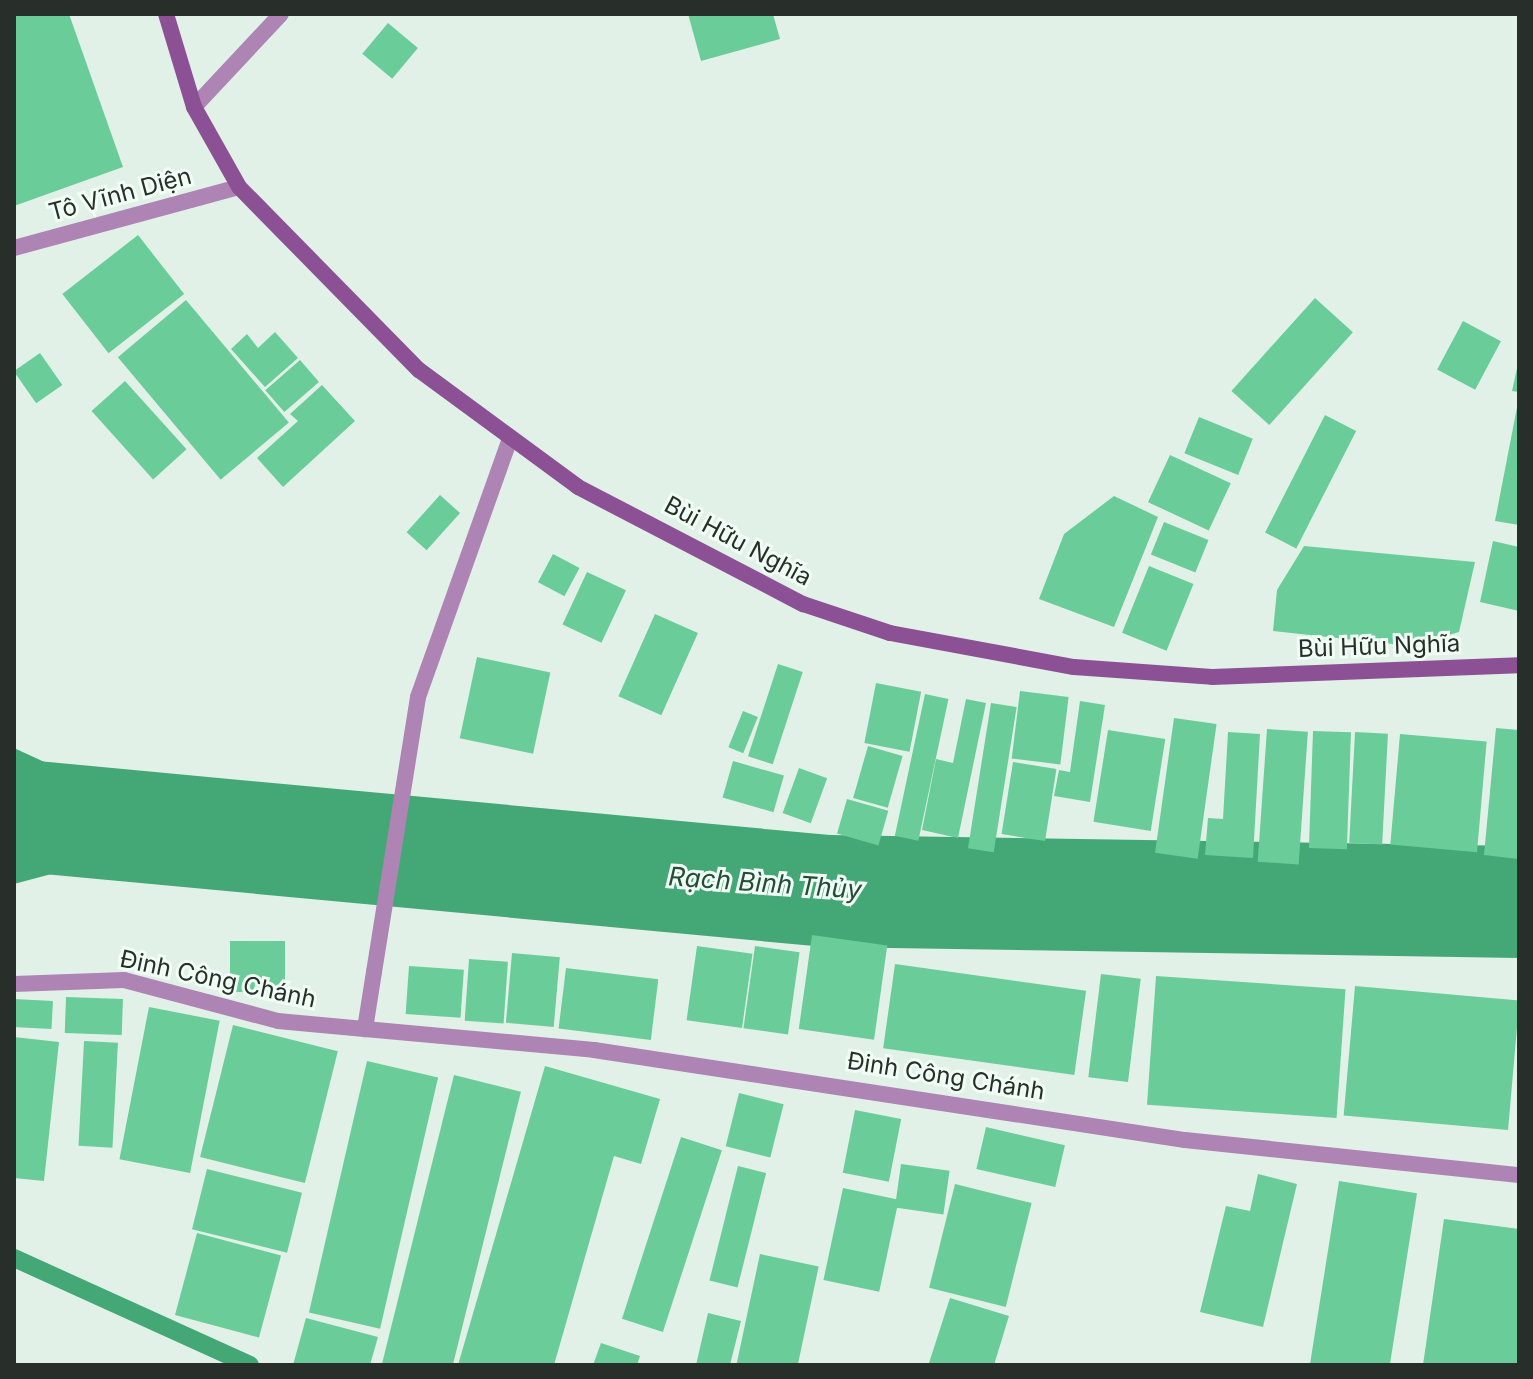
<!DOCTYPE html>
<html>
<head>
<meta charset="utf-8">
<style>
  body { margin:0 }
  #map { position:relative; width:1533px; height:1379px; overflow:hidden; background:#e2f1e8; font-family:Inter,sans-serif }
  div>[style] { position:absolute }
  .water>* { inset:0; background:#43a876 }
  .stream>* { height:18px; margin:-9px; padding:0 9px; transform-origin:9px; border-radius:9px; background:#43a876 }
  .river>* { height:112px; margin:-56px; padding:0 56px; transform-origin:56px; border-radius:56px; background:#43a876 }
  .building>* { inset:0; background:#6acd99; transform-origin:0 0 }
  .minor>* { height:16px; margin:-8px; padding:0 8px; transform-origin:8px; border-radius:8px; background:#ad84b3 }
  .tertiary>* { height:16px; margin:-8px; padding:0 8px; transform-origin:8px; border-radius:8px; background:#ad84b3 }
  .secondary>* { height:16px; margin:-8px; padding:0 8px; transform-origin:8px; border-radius:8px; background:#8c5195 }
  span { translate:-50% -50%; white-space:nowrap; text-align:center; line-height:1.15; -webkit-text-stroke:6px #f0fef5; paint-order:stroke }
  .street-label { font-size:24px; color:#282e2a }
  .water-label { font-size:26px; color:#244d37; font-style:italic }
  .frame { position:absolute; inset:0; border:16px solid #282e2a; pointer-events:none }
</style>
</head>
<body>
<div id="map">
  <div class="water">
    <i style="clip-path:polygon(14px 748px,201px 834px,14px 884px)"></i>
  </div>
  <div class="stream">
    <i style="left:14px;top:1258px;width:259px;rotate:24.4deg"></i>
  </div>
  <div class="river">
    <i style="left:14px;top:815px;width:817px;rotate:5.34deg"></i>
    <i style="left:827px;top:891px;width:692px;rotate:0.91deg"></i>
  </div>
  <div class="building">
    <i style="clip-path:polygon(14px 14px,69px 14px,123px 167px,14px 206px)"></i>
    <i style="clip-path:polygon(688px 14px,773px 14px,780px 39px,701px 61px)"></i>
    <i style="left:388px;top:23px;width:39px;height:40px;rotate:40deg"></i>
    <i style="left:138px;top:235px;width:75px;height:96px;rotate:52deg"></i>
    <i style="left:1315px;top:298px;width:51px;height:125px;rotate:42deg"></i>
    <i style="left:186px;top:300px;width:160px;height:89px;rotate:50deg"></i>
    <i style="left:1463px;top:321px;width:43px;height:55px;rotate:28deg"></i>
    <i style="clip-path:polygon(275px 332px,298px 358px,265px 387px,231px 349px,247px 334px,258px 348px)"></i>
    <i style="left:40px;top:353px;width:39px;height:32px;rotate:55deg"></i>
    <i style="clip-path:polygon(1519px 359px,1519px 392px,1512px 391px)"></i>
    <i style="left:300px;top:360px;width:29px;height:46px;rotate:49deg"></i>
    <i style="left:125px;top:381px;width:92px;height:45px;rotate:48deg"></i>
    <i style="clip-path:polygon(322px 385px,355px 421px,283px 487px,257px 458px,298px 421px,290px 414px)"></i>
    <i style="clip-path:polygon(1519px 397px,1519px 525px,1495px 521px)"></i>
    <i style="left:1325px;top:415px;width:35px;height:132px;rotate:27deg"></i>
    <i style="left:1199px;top:417px;width:58px;height:39px;rotate:22deg"></i>
    <i style="left:1170px;top:455px;width:67px;height:52px;rotate:25deg"></i>
    <i style="left:440px;top:495px;width:27px;height:50px;rotate:42deg"></i>
    <i style="clip-path:polygon(1114px 496px,1158px 517px,1114px 627px,1039px 599px,1064px 534px)"></i>
    <i style="left:1164px;top:522px;width:48px;height:35px;rotate:22deg"></i>
    <i style="clip-path:polygon(1493px 541px,1519px 547px,1519px 611px,1480px 602px)"></i>
    <i style="clip-path:polygon(1304px 546px,1475px 562px,1459px 632px,1411px 646px,1273px 631px,1277px 590px)"></i>
    <i style="left:553px;top:554px;width:30px;height:32px;rotate:28deg"></i>
    <i style="left:1149px;top:566px;width:48px;height:72px;rotate:22deg"></i>
    <i style="left:587px;top:572px;width:43px;height:58px;rotate:25deg"></i>
    <i style="left:655px;top:614px;width:47px;height:90px;rotate:24deg"></i>
    <i style="left:477px;top:657px;width:75px;height:83px;rotate:12deg"></i>
    <i style="left:778px;top:664px;width:26px;height:97px;rotate:18deg"></i>
    <i style="left:876px;top:683px;width:46px;height:61px;rotate:11deg"></i>
    <i style="left:1020px;top:691px;width:49px;height:68px;rotate:7deg"></i>
    <i style="left:925px;top:694px;width:24px;height:145px;rotate:12deg"></i>
    <i style="clip-path:polygon(966px 699px,986px 703px,958px 838px,922px 830px,936px 759px,953px 763px)"></i>
    <i style="clip-path:polygon(1080px 701px,1105px 705px,1090px 802px,1054px 796px,1059px 770px,1070px 772px)"></i>
    <i style="left:991px;top:703px;width:26px;height:147px;rotate:9deg"></i>
    <i style="left:743px;top:711px;width:16px;height:39px;rotate:22deg"></i>
    <i style="left:1174px;top:718px;width:43px;height:136px;rotate:8deg"></i>
    <i style="clip-path:polygon(1496px 728px,1519px 730px,1518px 859px,1484px 855px)"></i>
    <i style="left:1267px;top:729px;width:41px;height:133px;rotate:4deg"></i>
    <i style="left:1108px;top:730px;width:58px;height:93px;rotate:9deg"></i>
    <i style="left:1313px;top:731px;width:38px;height:117px;rotate:2deg"></i>
    <i style="clip-path:polygon(1228px 732px,1260px 734px,1253px 858px,1205px 855px,1208px 818px,1223px 819px)"></i>
    <i style="left:1355px;top:732px;width:33px;height:111px;rotate:3deg"></i>
    <i style="left:1400px;top:734px;width:87px;height:111px;rotate:5deg"></i>
    <i style="left:868px;top:746px;width:36px;height:54px;rotate:16deg"></i>
    <i style="left:733px;top:761px;width:53px;height:38px;rotate:16deg"></i>
    <i style="left:1013px;top:762px;width:44px;height:73px;rotate:9deg"></i>
    <i style="left:799px;top:768px;width:30px;height:48px;rotate:20deg"></i>
    <i style="left:847px;top:799px;width:43px;height:36px;rotate:16deg"></i>
    <i style="left:812px;top:935px;width:76px;height:95px;rotate:8deg"></i>
    <i style="left:230px;top:941px;width:55px;height:51px"></i>
    <i style="left:697px;top:946px;width:56px;height:75px;rotate:8deg"></i>
    <i style="left:755px;top:946px;width:45px;height:83px;rotate:8deg"></i>
    <i style="left:512px;top:953px;width:48px;height:70px;rotate:5deg"></i>
    <i style="left:469px;top:959px;width:39px;height:62px;rotate:4deg"></i>
    <i style="left:895px;top:964px;width:193px;height:85px;rotate:8deg"></i>
    <i style="left:409px;top:966px;width:55px;height:48px;rotate:4deg"></i>
    <i style="left:566px;top:968px;width:93px;height:61px;rotate:7deg"></i>
    <i style="left:1101px;top:974px;width:40px;height:104px;rotate:7deg"></i>
    <i style="left:1156px;top:976px;width:190px;height:129px;rotate:4deg"></i>
    <i style="left:1355px;top:986px;width:165px;height:130px;rotate:5deg"></i>
    <i style="left:66px;top:997px;width:57px;height:36px;rotate:2deg"></i>
    <i style="left:14px;top:999px;width:39px;height:28px;rotate:3deg"></i>
    <i style="left:149px;top:1007px;width:72px;height:155px;rotate:11deg"></i>
    <i style="left:233px;top:1025px;width:108px;height:136px;rotate:14deg"></i>
    <i style="clip-path:polygon(14px 1037px,59px 1042px,44px 1181px,14px 1178px)"></i>
    <i style="left:84px;top:1041px;width:34px;height:105px;rotate:3deg"></i>
    <i style="left:367px;top:1061px;width:73px;height:258px;rotate:13deg"></i>
    <i style="clip-path:polygon(545px 1066px,660px 1099px,641px 1164px,614px 1156px,554px 1365px,458px 1365px)"></i>
    <i style="left:454px;top:1075px;width:69px;height:299px;rotate:14deg"></i>
    <i style="left:739px;top:1093px;width:46px;height:55px;rotate:14deg"></i>
    <i style="left:855px;top:1110px;width:47px;height:64px;rotate:11deg"></i>
    <i style="left:986px;top:1127px;width:81px;height:43px;rotate:13deg"></i>
    <i style="left:681px;top:1137px;width:43px;height:191px;rotate:18deg"></i>
    <i style="left:901px;top:1164px;width:49px;height:44px;rotate:8deg"></i>
    <i style="left:738px;top:1166px;width:29px;height:118px;rotate:14deg"></i>
    <i style="left:207px;top:1169px;width:98px;height:62px;rotate:14deg"></i>
    <i style="clip-path:polygon(1258px 1174px,1297px 1184px,1263px 1327px,1200px 1312px,1226px 1206px,1250px 1211px)"></i>
    <i style="left:1339px;top:1181px;width:79px;height:187px;rotate:9deg"></i>
    <i style="left:955px;top:1184px;width:79px;height:107px;rotate:14deg"></i>
    <i style="left:843px;top:1188px;width:57px;height:94px;rotate:12deg"></i>
    <i style="clip-path:polygon(1444px 1219px,1519px 1229px,1519px 1365px,1423px 1365px)"></i>
    <i style="left:197px;top:1233px;width:87px;height:85px;rotate:15deg"></i>
    <i style="left:760px;top:1254px;width:60px;height:114px;rotate:12deg"></i>
    <i style="clip-path:polygon(950px 1298px,1009px 1316px,994px 1365px,929px 1363px)"></i>
    <i style="clip-path:polygon(708px 1313px,741px 1321px,730px 1365px,696px 1365px)"></i>
    <i style="clip-path:polygon(306px 1318px,378px 1337px,370px 1365px,293px 1365px)"></i>
    <i style="clip-path:polygon(601px 1343px,640px 1356px,637px 1365px,593px 1365px)"></i>
  </div>
  <div class="minor">
    <i style="left:194px;top:107px;width:127px;rotate:-46.9deg"></i>
    <i style="left:14px;top:248px;width:233px;rotate:-15.2deg"></i>
    <i style="left:374px;top:972px;width:278px;rotate:-80.9deg"></i>
    <i style="left:418px;top:697px;width:271px;rotate:-70.4deg"></i>
  </div>
  <div class="tertiary">
    <i style="left:374px;top:972px;width:58px;rotate:99deg"></i>
    <i style="left:365px;top:1029px;width:230px;rotate:5.2deg"></i>
    <i style="left:594px;top:1050px;width:598px;rotate:8.66deg"></i>
    <i style="left:1185px;top:1140px;width:336px;rotate:6deg"></i>
    <i style="left:14px;top:984px;width:110px;rotate:-2.1deg"></i>
    <i style="left:124px;top:980px;width:159px;rotate:14.9deg"></i>
    <i style="left:278px;top:1021px;width:87px;rotate:5.3deg"></i>
  </div>
  <div class="secondary">
    <i style="left:166px;top:14px;width:97px;rotate:73.2deg"></i>
    <i style="left:194px;top:107px;width:92px;rotate:60.6deg"></i>
    <i style="left:239px;top:187px;width:257px;rotate:45.5deg"></i>
    <i style="left:419px;top:370px;width:197px;rotate:36.3deg"></i>
    <i style="left:578px;top:487px;width:254px;rotate:27.5deg"></i>
    <i style="left:803px;top:604px;width:92px;rotate:18.4deg"></i>
    <i style="left:890px;top:633px;width:187px;rotate:10.5deg"></i>
    <i style="left:1074px;top:667px;width:138px;rotate:4.1deg"></i>
    <i style="left:1212px;top:677px;width:307px;rotate:-2.2deg"></i>
  </div>
  <div class="street-label">
    <span style="left:120px;top:194px;rotate:-15deg">Tô Vĩnh Diện</span>
    <span style="left:738px;top:541px;rotate:28deg">Bùi Hữu Nghĩa</span>
    <span style="left:1379px;top:646px;rotate:-2deg">Bùi Hữu Nghĩa</span>
    <span style="left:218px;top:979px;rotate:12deg">Đinh Công Chánh</span>
    <span style="left:946px;top:1076px;rotate:9deg">Đinh Công Chánh</span>
  </div>
  <div class="water-label">
    <span style="left:765px;top:883px;rotate:4deg">Rạch Bình Thủy</span>
  </div>
  <div class="frame"></div>
</div>
</body>
</html>
